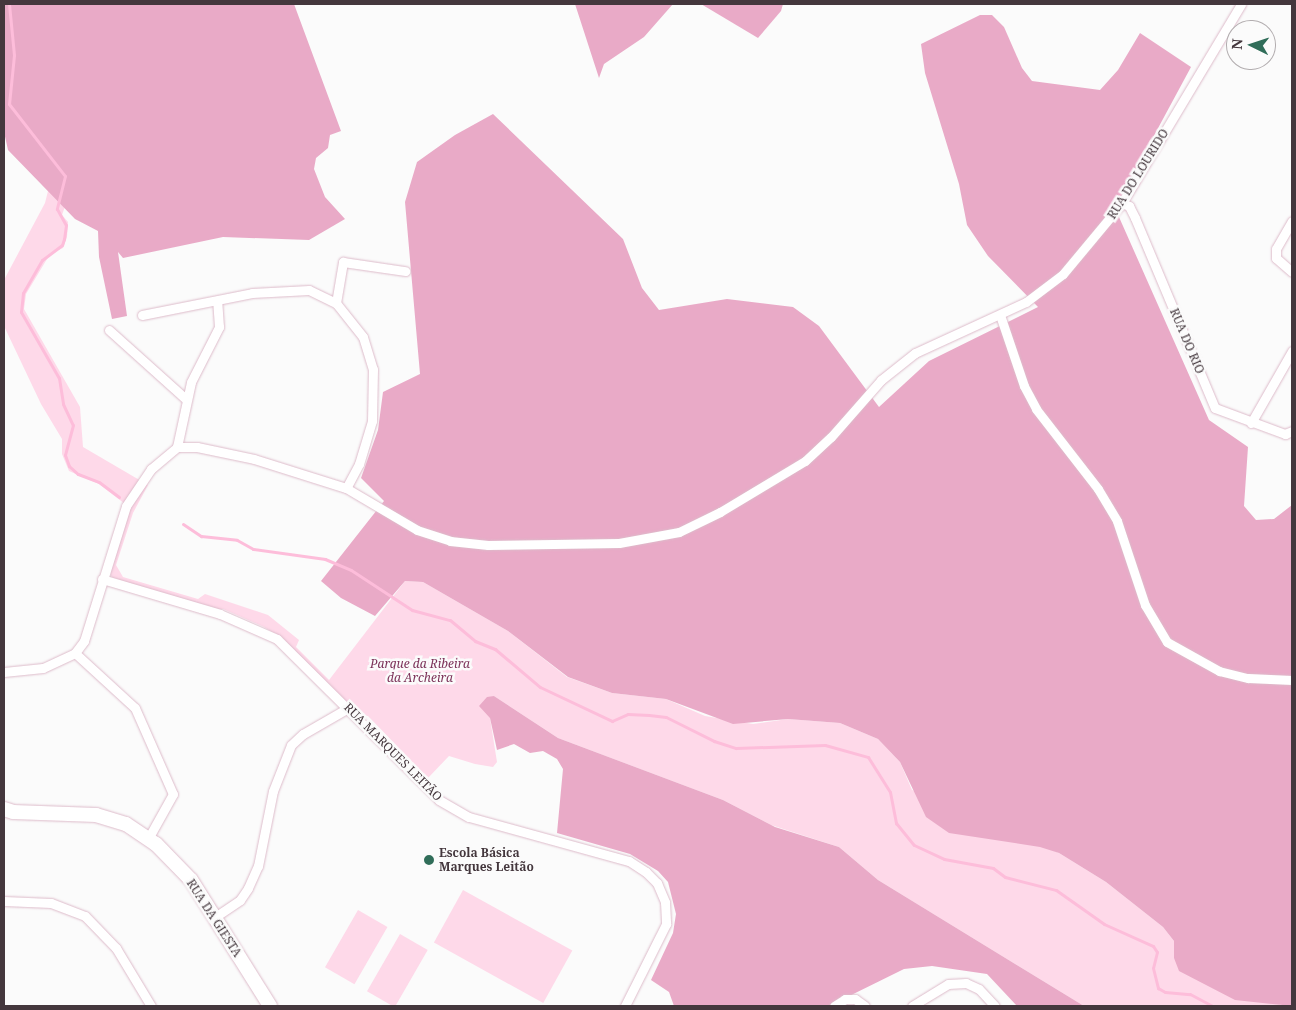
<!DOCTYPE html>
<html>
<head>
<meta charset="utf-8">
<style>
  body { margin:0 }
  #map { position:relative; width:1296px; height:1010px; overflow:hidden; background:#fbfbfb; font-family:"Noto Serif",serif }
  div>[style] { position:absolute }
  .green>* { inset:0; background:#fed9e9; transform-origin:0 0 }
  .forest>* { inset:0; background:#e9aac7 }
  .stream>* { height:3px; margin:-1.5px; padding:0 1.5px; transform-origin:1.5px; border-radius:1.5px; background:#fdbdda }
  .roads { filter:drop-shadow(0 0 1px #ddbbca) drop-shadow(0 0 1px #ddbbca) }
  .street>* { height:9px; margin:-4.5px; padding:0 4.5px; transform-origin:4.5px; border-radius:4.5px; background:#fff }
  .secondary>* { height:14px; margin:-7px; padding:0 7px; transform-origin:7px; border-radius:7px; background:#fff }
  .dots>* { width:14px; height:14px; translate:-50% -50%; box-sizing:border-box; border:2px solid #fbfbfb; border-radius:50% }
  span { translate:-50% -50%; white-space:nowrap; text-align:center; line-height:1.15; -webkit-text-stroke:5px #fbfbfb; paint-order:stroke }
  .street-label { font-size:12px; color:#44373d }
  .park-label { font-size:12px; color:#7c3259; font-style:italic }
  .poi-label { font-size:12px; color:#44373d; font-weight:700 }
  .left { translate:0 -50%; text-align:left }
  .frame { position:absolute; inset:0; border:5px solid #44373d; pointer-events:none }
  .north { position:absolute; left:1226px; top:20px; width:50px; height:50px; box-sizing:border-box; background:#fbfbfb; border:1px solid #b2adaf; border-radius:50%; rotate:274deg; font-size:14px; font-weight:700; line-height:20px; text-align:center; color:#44373d }
  .north::after { content:''; display:block; margin:auto; width:18px; height:22px; background:#306d59; clip-path:polygon(50% 0,100% 100%,50% 72%,0 100%) }
</style>
</head>
<body>
<div id="map">
  <div class="green">
    <i style="clip-path:polygon(49px 187px,67px 201px,62px 215px,68px 222px,67px 237px,63px 248px,50px 254px,26px 294px,24px 309px,80px 407px,83px 447px,148px 485px,133px 513px,116px 565px,123px 577px,198px 599px,205px 594px,268px 615px,299px 640px,296px 647px,329px 680px,405px 581px,423px 582px,508px 631px,567px 677px,612px 693px,666px 699px,705px 716px,753px 724px,788px 719px,840px 723px,878px 739px,900px 762px,912px 790px,1059px 853px,1106px 882px,1163px 927px,1174px 941px,1174px 958px,1283px 1006px,1084px 1006px,878px 880px,839px 847px,771px 825px,723px 800px,558px 738px,494px 696px,490px 718px,497px 762px,493px 767px,475px 764px,449px 756px,428px 778px,368px 716px,356px 716px,279px 636px,264px 627px,223px 609px,206px 612px,117px 582px,111px 576px,110px 568px,129px 507px,99px 484px,69px 471px,62px 454px,62px 439px,41px 404px,4px 326px,4px 280px,45px 203px)"></i>
    <i style="left:463px;top:890px;width:125px;height:60px;rotate:29deg"></i>
    <i style="left:358px;top:910px;width:34px;height:66px;rotate:30deg"></i>
    <i style="left:400px;top:934px;width:32px;height:66px;rotate:30deg"></i>
  </div>
  <div class="forest">
    <i style="clip-path:polygon(4px 4px,294px 4px,341px 131px,330px 135px,328px 148px,316px 158px,314px 169px,325px 197px,345px 219px,309px 240px,223px 237px,123px 258px,118px 252px,127px 316px,112px 319px,99px 257px,98px 231px,75px 219px,8px 150px,4px 132px)"></i>
    <i style="clip-path:polygon(575px 4px,673px 4px,644px 37px,604px 64px,599px 78px)"></i>
    <i style="clip-path:polygon(701px 4px,783px 4px,781px 11px,758px 38px)"></i>
    <i style="clip-path:polygon(980px 15px,992px 15px,1004px 27px,1022px 68px,1032px 81px,1100px 90px,1118px 70px,1140px 33px,1191px 67px,1115px 208px,1209px 420px,1248px 447px,1244px 506px,1256px 520px,1274px 519px,1292px 505px,1292px 1006px,1235px 1000px,1179px 971px,1174px 958px,1174px 941px,1163px 927px,1106px 882px,1059px 853px,1040px 847px,949px 833px,926px 817px,900px 762px,878px 739px,840px 723px,788px 719px,733px 724px,666px 699px,612px 693px,568px 677px,508px 631px,423px 582px,405px 581px,375px 616px,341px 598px,321px 581px,384px 501px,361px 478px,378px 430px,383px 392px,420px 374px,405px 202px,417px 162px,455px 135px,493px 114px,623px 239px,642px 288px,659px 310px,727px 299px,793px 307px,819px 326px,879px 407px,929px 361px,1038px 307px,988px 256px,967px 225px,959px 184px,925px 73px,921px 44px)"></i>
    <i style="clip-path:polygon(494px 696px,558px 738px,723px 800px,775px 827px,839px 847px,878px 880px,1084px 1006px,1017px 1006px,987px 974px,932px 966px,904px 969px,829px 1006px,674px 1006px,669px 992px,651px 980px,673px 933px,676px 914px,668px 882px,658px 871px,630px 854px,557px 833px,563px 769px,557px 759px,543px 751px,530px 753px,514px 744px,497px 750px,490px 718px,479px 706px,487px 697px)"></i>
  </div>
  <div class="stream">
    <i style="left:9px;top:4px;width:51px;rotate:84.4deg"></i>
    <i style="left:14px;top:55px;width:49px;rotate:95.8deg"></i>
    <i style="left:9px;top:104px;width:91px;rotate:52.1deg"></i>
    <i style="left:65px;top:176px;width:34px;rotate:104deg"></i>
    <i style="left:57px;top:209px;width:18px;rotate:61deg"></i>
    <i style="left:66px;top:225px;width:14px;rotate:98deg"></i>
    <i style="left:64px;top:239px;width:6px;rotate:108deg"></i>
    <i style="left:62px;top:245px;width:25px;rotate:143deg"></i>
    <i style="left:42px;top:260px;width:38px;rotate:120deg"></i>
    <i style="left:23px;top:293px;width:19px;rotate:96deg"></i>
    <i style="left:21px;top:312px;width:76px;rotate:60.1deg"></i>
    <i style="left:59px;top:378px;width:26px;rotate:81deg"></i>
    <i style="left:63px;top:404px;width:23px;rotate:65deg"></i>
    <i style="left:73px;top:425px;width:31px;rotate:105deg"></i>
    <i style="left:65px;top:455px;width:12px;rotate:70deg"></i>
    <i style="left:69px;top:466px;width:12px;rotate:42deg"></i>
    <i style="left:78px;top:474px;width:22px;rotate:21deg"></i>
    <i style="left:99px;top:482px;width:25px;rotate:37deg"></i>
    <i style="left:183px;top:524px;width:22px;rotate:34deg"></i>
    <i style="left:201px;top:536px;width:36px;rotate:6deg"></i>
    <i style="left:237px;top:540px;width:18px;rotate:29deg"></i>
    <i style="left:253px;top:549px;width:73px;rotate:7.9deg"></i>
    <i style="left:325px;top:559px;width:28px;rotate:23deg"></i>
    <i style="left:351px;top:570px;width:73px;rotate:33.3deg"></i>
    <i style="left:412px;top:610px;width:39px;rotate:15deg"></i>
    <i style="left:450px;top:620px;width:33px;rotate:40deg"></i>
    <i style="left:475px;top:641px;width:22px;rotate:22deg"></i>
    <i style="left:495px;top:649px;width:59px;rotate:40.2deg"></i>
    <i style="left:540px;top:687px;width:80px;rotate:25.3deg"></i>
    <i style="left:612px;top:721px;width:17px;rotate:-24deg"></i>
    <i style="left:628px;top:714px;width:21px;rotate:3deg"></i>
    <i style="left:649px;top:715px;width:17px;rotate:7deg"></i>
    <i style="left:666px;top:717px;width:54px;rotate:26.6deg"></i>
    <i style="left:714px;top:741px;width:23px;rotate:18deg"></i>
    <i style="left:736px;top:748px;width:89px;rotate:-1.9deg"></i>
    <i style="left:825px;top:745px;width:45px;rotate:15.6deg"></i>
    <i style="left:868px;top:757px;width:41px;rotate:57.8deg"></i>
    <i style="left:890px;top:792px;width:32px;rotate:79deg"></i>
    <i style="left:896px;top:823px;width:28px;rotate:51deg"></i>
    <i style="left:914px;top:845px;width:33px;rotate:25deg"></i>
    <i style="left:944px;top:859px;width:50px;rotate:10.4deg"></i>
    <i style="left:993px;top:868px;width:15px;rotate:37deg"></i>
    <i style="left:1005px;top:877px;width:53px;rotate:14.3deg"></i>
    <i style="left:1056px;top:890px;width:59px;rotate:35.3deg"></i>
    <i style="left:1104px;top:924px;width:54px;rotate:24.2deg"></i>
    <i style="left:1153px;top:946px;width:7px;rotate:56deg"></i>
    <i style="left:1157px;top:952px;width:16px;rotate:104deg"></i>
    <i style="left:1153px;top:968px;width:21px;rotate:76deg"></i>
    <i style="left:1158px;top:988px;width:8px;rotate:30deg"></i>
    <i style="left:1165px;top:992px;width:25px;rotate:5deg"></i>
    <i style="left:1190px;top:994px;width:26px;rotate:28deg"></i>
  </div>
  <div class="roads">
    <div class="street">
      <i style="left:1122px;top:203px;width:8px;rotate:23deg"></i>
      <i style="left:1129px;top:206px;width:13px;rotate:63deg"></i>
      <i style="left:1135px;top:218px;width:206px;rotate:67.2deg"></i>
      <i style="left:1215px;top:408px;width:75px;rotate:20.4deg"></i>
      <i style="left:1285px;top:434px;width:8px;rotate:-23deg"></i>
      <i style="left:1292px;top:221px;width:32px;rotate:120deg"></i>
      <i style="left:1276px;top:249px;width:9px;rotate:90deg"></i>
      <i style="left:1276px;top:258px;width:21px;rotate:41deg"></i>
      <i style="left:336px;top:303px;width:42px;rotate:-80.3deg"></i>
      <i style="left:343px;top:262px;width:63px;rotate:8.3deg"></i>
      <i style="left:142px;top:315px;width:112px;rotate:-11.3deg"></i>
      <i style="left:252px;top:293px;width:57px;rotate:-3deg"></i>
      <i style="left:309px;top:290px;width:30px;rotate:26deg"></i>
      <i style="left:336px;top:303px;width:43px;rotate:51.5deg"></i>
      <i style="left:363px;top:337px;width:34px;rotate:73deg"></i>
      <i style="left:373px;top:369px;width:52px;rotate:91.1deg"></i>
      <i style="left:372px;top:421px;width:45px;rotate:106.8deg"></i>
      <i style="left:359px;top:464px;width:27px;rotate:118deg"></i>
      <i style="left:1000px;top:315px;width:75px;rotate:71.3deg"></i>
      <i style="left:1024px;top:386px;width:26px;rotate:62deg"></i>
      <i style="left:1036px;top:409px;width:101px;rotate:52.2deg"></i>
      <i style="left:1098px;top:489px;width:37px;rotate:59deg"></i>
      <i style="left:1117px;top:521px;width:89px;rotate:71.6deg"></i>
      <i style="left:1145px;top:605px;width:43px;rotate:59.3deg"></i>
      <i style="left:1167px;top:642px;width:60px;rotate:29.1deg"></i>
      <i style="left:1219px;top:671px;width:30px;rotate:14deg"></i>
      <i style="left:1248px;top:678px;width:44px;rotate:2.6deg"></i>
      <i style="left:109px;top:330px;width:103px;rotate:41.9deg"></i>
      <i style="left:1251px;top:423px;width:83px;rotate:-60.3deg"></i>
      <i style="left:177px;top:447px;width:66px;rotate:-77.8deg"></i>
      <i style="left:191px;top:382px;width:62px;rotate:-63deg"></i>
      <i style="left:219px;top:327px;width:26px;rotate:-94deg"></i>
      <i style="left:102px;top:579px;width:123px;rotate:16.5deg"></i>
      <i style="left:220px;top:614px;width:62px;rotate:23.7deg"></i>
      <i style="left:277px;top:639px;width:228px;rotate:44.8deg"></i>
      <i style="left:439px;top:800px;width:34px;rotate:30deg"></i>
      <i style="left:469px;top:817px;width:166px;rotate:15.4deg"></i>
      <i style="left:629px;top:861px;width:20px;rotate:33deg"></i>
      <i style="left:646px;top:872px;width:16px;rotate:45deg"></i>
      <i style="left:657px;top:883px;width:21px;rotate:67deg"></i>
      <i style="left:665px;top:902px;width:22px;rotate:87deg"></i>
      <i style="left:666px;top:924px;width:92px;rotate:116.6deg"></i>
      <i style="left:75px;top:653px;width:81px;rotate:42.5deg"></i>
      <i style="left:135px;top:708px;width:94px;rotate:66.2deg"></i>
      <i style="left:173px;top:794px;width:51px;rotate:119.1deg"></i>
      <i style="left:4px;top:672px;width:39px;rotate:-6deg"></i>
      <i style="left:43px;top:668px;width:35px;rotate:-25deg"></i>
      <i style="left:75px;top:653px;width:15px;rotate:-53deg"></i>
      <i style="left:84px;top:641px;width:141px;rotate:-72.7deg"></i>
      <i style="left:126px;top:506px;width:45px;rotate:-56deg"></i>
      <i style="left:151px;top:469px;width:34px;rotate:-40deg"></i>
      <i style="left:177px;top:447px;width:20px"></i>
      <i style="left:197px;top:447px;width:58px;rotate:11.9deg"></i>
      <i style="left:254px;top:459px;width:96px;rotate:17.5deg"></i>
      <i style="left:346px;top:488px;width:82px;rotate:30.6deg"></i>
      <i style="left:417px;top:530px;width:35px;rotate:18deg"></i>
      <i style="left:450px;top:541px;width:38px;rotate:6deg"></i>
      <i style="left:488px;top:545px;width:131px;rotate:-0.9deg"></i>
      <i style="left:619px;top:543px;width:61px;rotate:-10.4deg"></i>
      <i style="left:679px;top:532px;width:46px;rotate:-26deg"></i>
      <i style="left:720px;top:512px;width:99px;rotate:-31deg"></i>
      <i style="left:805px;top:461px;width:35px;rotate:-43deg"></i>
      <i style="left:831px;top:437px;width:76px;rotate:-48.7deg"></i>
      <i style="left:881px;top:380px;width:43px;rotate:-38.5deg"></i>
      <i style="left:915px;top:353px;width:122px;rotate:-24.7deg"></i>
      <i style="left:1026px;top:302px;width:46px;rotate:-37.1deg"></i>
      <i style="left:1063px;top:274px;width:92px;rotate:-50.3deg"></i>
      <i style="left:1122px;top:203px;width:232px;rotate:-59.1deg"></i>
      <i style="left:4px;top:901px;width:47px;rotate:2.4deg"></i>
      <i style="left:51px;top:903px;width:36px;rotate:21deg"></i>
      <i style="left:85px;top:916px;width:45px;rotate:45.9deg"></i>
      <i style="left:116px;top:948px;width:68px;rotate:58.9deg"></i>
      <i style="left:215px;top:917px;width:30px;rotate:-34deg"></i>
      <i style="left:240px;top:900px;width:14px;rotate:-56deg"></i>
      <i style="left:248px;top:888px;width:24px;rotate:-66deg"></i>
      <i style="left:258px;top:866px;width:76px;rotate:-78.7deg"></i>
      <i style="left:273px;top:791px;width:49px;rotate:-68.6deg"></i>
      <i style="left:291px;top:745px;width:16px;rotate:-43deg"></i>
      <i style="left:303px;top:734px;width:52px;rotate:-30deg"></i>
      <i style="left:834px;top:1006px;width:13px;rotate:-32deg"></i>
      <i style="left:845px;top:999px;width:10px"></i>
      <i style="left:855px;top:999px;width:12px;rotate:35deg"></i>
      <i style="left:912px;top:1006px;width:42px;rotate:-31.4deg"></i>
      <i style="left:948px;top:984px;width:18px;rotate:-3deg"></i>
      <i style="left:966px;top:983px;width:14px;rotate:25deg"></i>
      <i style="left:979px;top:989px;width:23px;rotate:47deg"></i>
    </div>
    <div class="secondary">
      <i style="left:4px;top:809px;width:9px;rotate:18deg"></i>
      <i style="left:13px;top:812px;width:83px;rotate:2.1deg"></i>
      <i style="left:96px;top:815px;width:31px;rotate:17deg"></i>
      <i style="left:126px;top:824px;width:36px;rotate:34deg"></i>
      <i style="left:156px;top:844px;width:50px;rotate:45.8deg"></i>
      <i style="left:191px;top:880px;width:149px;rotate:57.9deg"></i>
    </div>
  </div>
  <div class="dots">
    <i style="left:429px;top:860px;background:#306d59"></i>
  </div>
  <div class="street-label">
    <span style="left:1138px;top:174px;rotate:-58deg">RUA DO LOURIDO</span>
    <span style="left:1187px;top:341px;rotate:67deg">RUA DO RIO</span>
    <span style="left:393px;top:752px;rotate:45deg">RUA MARQUES LEITÃO</span>
    <span style="left:214px;top:918px;rotate:57deg">RUA DA GIESTA</span>
  </div>
  <div class="park-label">
    <span style="left:420px;top:671px">Parque da Ribeira<br>da Archeira</span>
  </div>
  <div class="poi-label">
    <span class="left" style="left:439px;top:860px">Escola Básica<br>Marques Leitão</span>
  </div>
  <div class="frame"></div>
  <div class="north">N</div>
</div>
</body>
</html>
